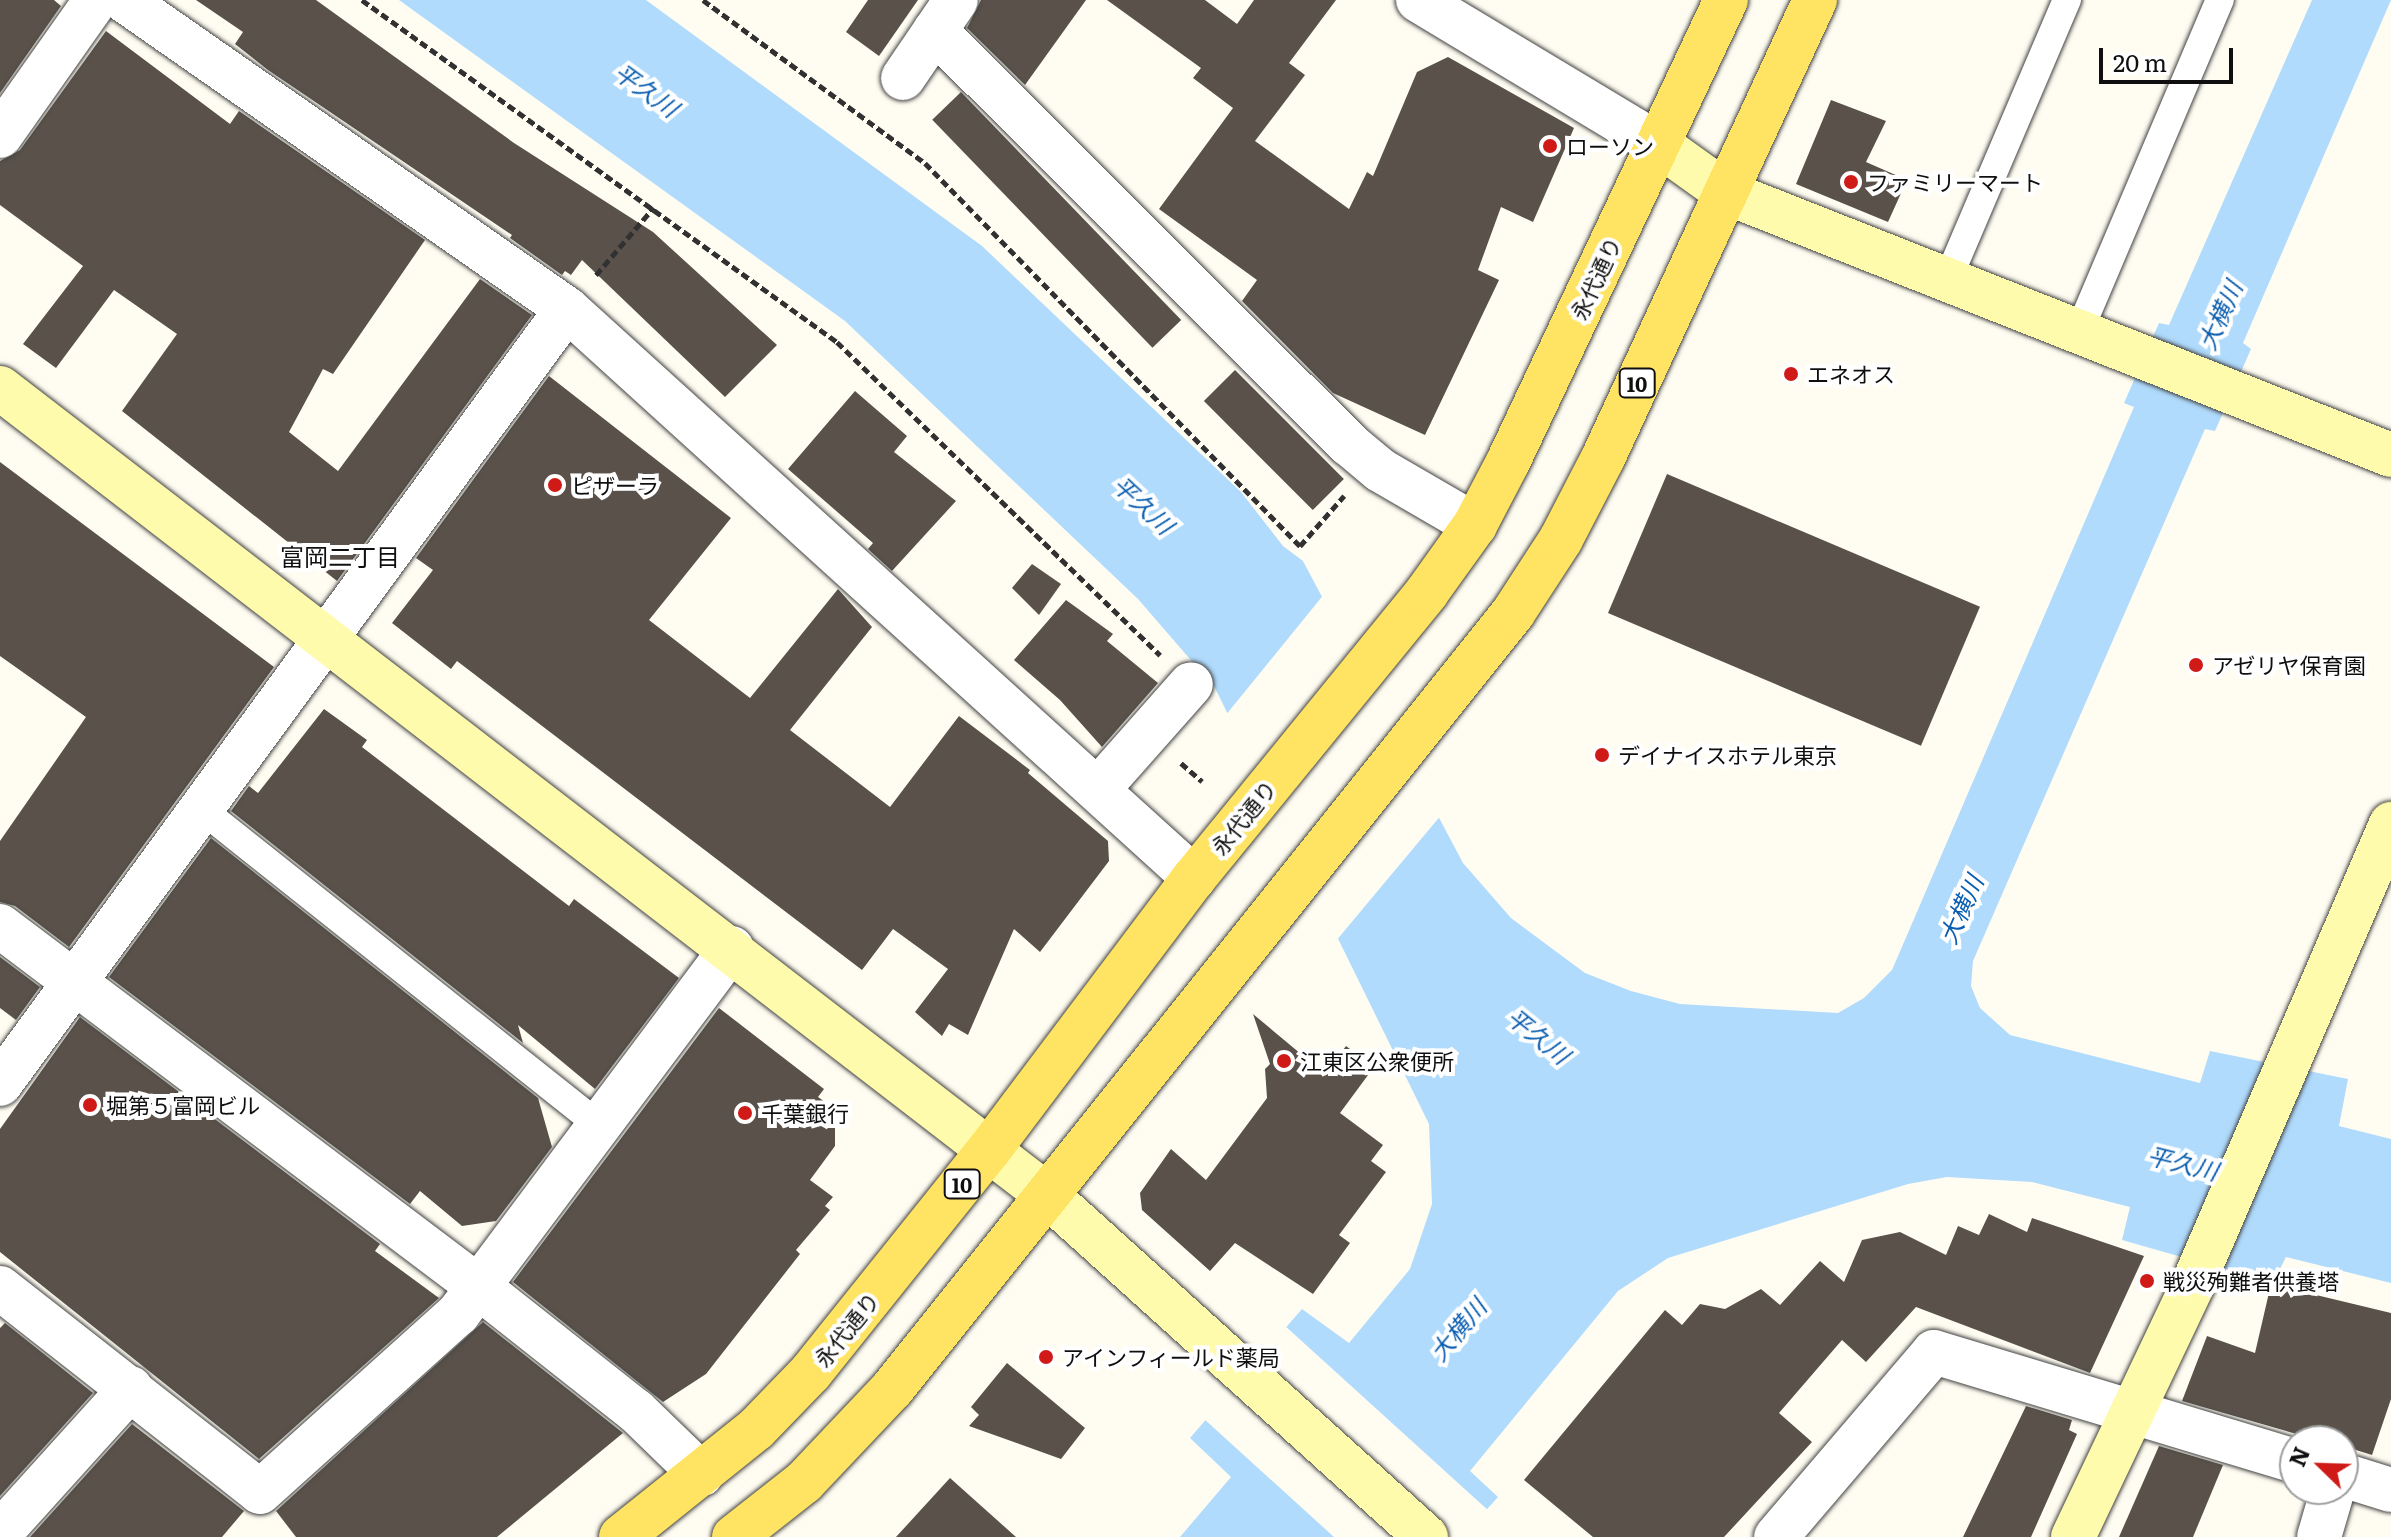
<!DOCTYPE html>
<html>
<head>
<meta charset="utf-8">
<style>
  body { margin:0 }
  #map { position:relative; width:2391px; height:1537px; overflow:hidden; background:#fffdf2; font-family:Literata,"Noto Sans JP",serif }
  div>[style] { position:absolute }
  .water>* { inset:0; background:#b0dbfd }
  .pier>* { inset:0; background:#fffdf2 }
  .building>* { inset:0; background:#59514a; transform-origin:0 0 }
  .path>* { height:5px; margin-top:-2.5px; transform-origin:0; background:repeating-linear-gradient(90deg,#313131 0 8px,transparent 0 12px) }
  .roads { filter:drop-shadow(0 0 2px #424242) drop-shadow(0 0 2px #424242) }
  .lane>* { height:28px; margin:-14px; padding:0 14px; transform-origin:14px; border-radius:14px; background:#fff }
  .street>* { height:44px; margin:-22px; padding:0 22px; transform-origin:22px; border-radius:22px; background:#fff }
  .secondary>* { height:44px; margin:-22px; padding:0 22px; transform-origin:22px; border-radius:22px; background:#fffbad }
  .primary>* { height:44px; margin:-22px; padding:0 22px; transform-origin:22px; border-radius:22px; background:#ffe362 }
  .dots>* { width:22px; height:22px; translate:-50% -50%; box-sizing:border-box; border:4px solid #fff; border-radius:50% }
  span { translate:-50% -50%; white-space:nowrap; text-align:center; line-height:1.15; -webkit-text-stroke:8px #fff; paint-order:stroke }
  .shield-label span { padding:2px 6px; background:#fff; border:2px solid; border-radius:6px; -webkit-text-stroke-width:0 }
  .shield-label { font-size:20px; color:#0f0f0f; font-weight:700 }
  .poi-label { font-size:22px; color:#0f0f0f }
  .left { translate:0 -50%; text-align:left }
  .street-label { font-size:22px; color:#0f0f0f }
  .water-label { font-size:24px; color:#095db0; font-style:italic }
  .neighbourhood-label { font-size:24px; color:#0f0f0f }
  .north { position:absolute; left:2279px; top:1425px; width:80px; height:80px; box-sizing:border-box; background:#fff; border:2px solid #9f9f9f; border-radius:50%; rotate:293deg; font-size:22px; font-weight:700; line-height:32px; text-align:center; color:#0f0f0f }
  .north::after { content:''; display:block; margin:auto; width:28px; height:36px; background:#d01a17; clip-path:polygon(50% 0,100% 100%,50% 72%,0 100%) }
  .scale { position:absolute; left:2099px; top:48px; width:134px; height:36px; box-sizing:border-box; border:4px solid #0f0f0f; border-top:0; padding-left:10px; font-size:24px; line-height:28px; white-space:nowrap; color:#0f0f0f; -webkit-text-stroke:6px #fff; paint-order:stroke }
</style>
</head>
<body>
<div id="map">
  <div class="water">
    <i style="clip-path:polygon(399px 0,646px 0,982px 246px,1241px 492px,1283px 546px,1303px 561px,1463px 863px,1511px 918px,1585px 973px,1631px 991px,1680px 1004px,1838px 1013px,1864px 998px,1892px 970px,2134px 407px,2124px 403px,2159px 323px,2169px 325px,2312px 0,2391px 0,2243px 343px,2251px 349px,2215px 431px,2205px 429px,1973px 961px,1971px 986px,1980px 1008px,2010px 1035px,2200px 1083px,2210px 1051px,2348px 1079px,2339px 1126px,2391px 1139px,2391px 1283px,2286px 1257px,2273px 1283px,2122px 1240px,2130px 1207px,2032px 1182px,1947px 1177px,1908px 1184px,1668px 1258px,1618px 1291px,1470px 1471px,1498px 1497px,1462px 1537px,1180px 1537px,1231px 1477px,1190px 1438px,1302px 1309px,1349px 1343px,1410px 1269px,1432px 1204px,1429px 1124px,1215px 688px,1138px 599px,845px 321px)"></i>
  </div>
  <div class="pier">
    <i style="clip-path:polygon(1325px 593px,1442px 814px,1335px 942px,1225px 716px)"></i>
    <i style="clip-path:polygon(1284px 1325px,1490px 1512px,1468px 1537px,1334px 1537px,1203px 1418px)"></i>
  </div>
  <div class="building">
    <i style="clip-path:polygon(0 0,54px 0,61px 6px,0 93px)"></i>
    <i style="clip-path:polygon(196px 0,316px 0,514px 143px,653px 232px,777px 345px,725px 397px,582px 260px,571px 275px,565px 271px,562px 275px,510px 238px,512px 235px,268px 70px,235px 44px,243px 32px)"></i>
    <i style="clip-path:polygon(868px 0,918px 0,879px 56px,846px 32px)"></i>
    <i style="clip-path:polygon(981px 0,1086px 0,1025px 85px,967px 28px)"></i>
    <i style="clip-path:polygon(1107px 0,1205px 0,1237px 24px,1254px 0,1336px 0,1289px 63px,1305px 75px,1255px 141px,1349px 209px,1367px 172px,1373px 176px,1417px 72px,1448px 57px,1574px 128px,1533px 222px,1501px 207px,1478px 270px,1499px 280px,1425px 435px,1333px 393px,1242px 301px,1257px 280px,1159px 209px,1233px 108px,1193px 78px,1201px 68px)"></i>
    <i style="clip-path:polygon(106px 31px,230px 124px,239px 111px,425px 240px,333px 374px,323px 369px,289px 432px,338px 471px,480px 279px,532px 315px,337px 581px,122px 411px,177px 334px,114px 290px,56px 368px,23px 344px,83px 266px,0 205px,0 161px,20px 150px)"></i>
    <i style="left:961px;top:92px;width:317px;height:40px;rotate:46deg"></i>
    <i style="clip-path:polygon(1831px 100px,1886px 121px,1866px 162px,1907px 180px,1888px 222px,1796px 184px)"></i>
    <i style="left:1235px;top:370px;width:154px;height:44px;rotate:45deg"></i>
    <i style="clip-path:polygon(549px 376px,731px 518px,649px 620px,750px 698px,838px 589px,872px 627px,790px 730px,890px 807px,959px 716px,1030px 770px,1028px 773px,1108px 841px,1109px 861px,1040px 952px,1014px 929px,968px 1035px,949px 1024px,942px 1036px,915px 1012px,948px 969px,893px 929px,862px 970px,457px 661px,451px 669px,392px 623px,433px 570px,416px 558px)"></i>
    <i style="clip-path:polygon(855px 391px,907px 436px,894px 452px,956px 501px,892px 571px,868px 549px,873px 543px,788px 469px)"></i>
    <i style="clip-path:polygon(0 462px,274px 667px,69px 947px,15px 906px,0 902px,0 841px,86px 717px,0 656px)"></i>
    <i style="left:1667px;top:474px;width:340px;height:151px;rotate:23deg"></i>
    <i style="clip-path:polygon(1032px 564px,1061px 584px,1039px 615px,1012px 588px)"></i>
    <i style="clip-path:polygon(1066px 600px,1113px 634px,1107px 641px,1158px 683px,1102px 747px,1060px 700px,1014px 660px)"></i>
    <i style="clip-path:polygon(324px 709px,367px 740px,362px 747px,569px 906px,574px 899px,679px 978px,595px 1089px,518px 1025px,523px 1043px,231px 811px,249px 786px,258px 793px)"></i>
    <i style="clip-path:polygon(211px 838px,538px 1098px,552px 1147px,496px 1221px,462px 1226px,420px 1191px,410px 1204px,109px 977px)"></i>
    <i style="clip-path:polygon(0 957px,40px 987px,16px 1020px,0 1008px)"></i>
    <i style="clip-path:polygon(719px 1008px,824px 1089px,818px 1097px,835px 1109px,835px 1146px,810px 1180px,833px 1197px,825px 1206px,830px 1210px,796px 1250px,800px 1254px,706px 1374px,663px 1402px,513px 1282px)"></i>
    <i style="clip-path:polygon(1253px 1014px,1325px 1074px,1346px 1046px,1374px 1067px,1340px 1113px,1383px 1145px,1371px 1161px,1386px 1172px,1339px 1235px,1350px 1243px,1313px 1294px,1235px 1243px,1210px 1271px,1142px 1210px,1140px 1193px,1171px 1149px,1206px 1180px,1267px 1098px,1265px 1069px,1270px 1064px)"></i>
    <i style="clip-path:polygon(80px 1017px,380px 1244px,375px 1251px,439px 1298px,259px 1459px,0 1252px,0 1129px)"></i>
    <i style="clip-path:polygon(1989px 1214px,2027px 1232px,2032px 1218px,2144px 1256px,2090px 1373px,1916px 1307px,1866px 1362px,1842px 1340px,1779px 1413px,1812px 1442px,1724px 1537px,1593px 1537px,1524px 1480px,1665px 1310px,1682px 1325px,1700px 1304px,1725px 1309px,1761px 1289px,1780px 1305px,1820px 1261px,1844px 1282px,1862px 1240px,1900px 1232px,1946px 1255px,1958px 1226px,1979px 1235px)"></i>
    <i style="clip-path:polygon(2271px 1284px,2391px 1313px,2391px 1399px,2372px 1455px,2343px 1446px,2343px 1441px,2321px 1441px,2182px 1401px,2207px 1336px,2255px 1353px)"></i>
    <i style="clip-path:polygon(483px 1322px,623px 1433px,497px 1537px,296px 1537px,276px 1511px)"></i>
    <i style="clip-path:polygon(5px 1323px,93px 1393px,0 1496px,0 1328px)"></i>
    <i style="clip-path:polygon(1007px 1363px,1085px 1428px,1061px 1459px,969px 1426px,979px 1415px,971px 1407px)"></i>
    <i style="clip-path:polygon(2026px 1406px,2072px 1420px,2069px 1430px,2077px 1434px,2031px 1537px,1963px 1537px)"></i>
    <i style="clip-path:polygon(132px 1424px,244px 1511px,222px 1537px,30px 1537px)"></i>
    <i style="clip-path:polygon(2159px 1446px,2223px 1465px,2193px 1537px,2119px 1537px)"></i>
    <i style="clip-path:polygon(950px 1478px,1016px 1537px,896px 1537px)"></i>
  </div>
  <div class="path">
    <i style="left:362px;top:0;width:585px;rotate:35.75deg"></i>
    <i style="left:837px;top:342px;width:450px;rotate:44.1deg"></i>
    <i style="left:703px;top:0;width:275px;rotate:36.3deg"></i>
    <i style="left:925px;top:163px;width:536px;rotate:45.6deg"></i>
    <i style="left:1300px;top:546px;width:67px;rotate:-48.7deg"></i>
    <i style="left:596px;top:275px;width:89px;rotate:-49.5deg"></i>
    <i style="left:1181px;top:763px;width:28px;rotate:41deg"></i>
  </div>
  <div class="roads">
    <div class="lane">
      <i style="left:1947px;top:281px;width:306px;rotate:-66.9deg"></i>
      <i style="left:2078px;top:334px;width:363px;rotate:-67deg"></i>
      <i style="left:200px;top:808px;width:511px;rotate:38.48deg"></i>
    </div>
    <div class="street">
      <i style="left:124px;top:0;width:540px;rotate:34.9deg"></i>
      <i style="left:567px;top:309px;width:847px;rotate:42.22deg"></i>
      <i style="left:1418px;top:0;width:280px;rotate:31deg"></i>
      <i style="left:935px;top:31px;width:585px;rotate:44.93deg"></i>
      <i style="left:1349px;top:444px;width:40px;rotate:40deg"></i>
      <i style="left:1380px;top:470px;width:110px;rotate:30.1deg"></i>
      <i style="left:903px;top:78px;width:94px;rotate:-55.8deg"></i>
      <i style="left:0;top:136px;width:166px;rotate:-54.8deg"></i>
      <i style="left:1100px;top:787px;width:137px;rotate:-48.5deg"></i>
      <i style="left:0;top:926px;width:601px;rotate:37.02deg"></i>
      <i style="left:480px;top:1288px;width:199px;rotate:38.3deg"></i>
      <i style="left:636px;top:1411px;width:91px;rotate:44.1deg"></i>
      <i style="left:0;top:1084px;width:960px;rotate:-53.81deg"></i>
      <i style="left:0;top:1288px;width:330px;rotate:38.1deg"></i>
      <i style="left:260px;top:1492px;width:266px;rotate:-42deg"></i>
      <i style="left:458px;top:1314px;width:457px;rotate:-53.2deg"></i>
      <i style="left:2343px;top:1475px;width:50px;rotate:17.4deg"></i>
      <i style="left:0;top:1533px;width:195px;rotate:-47.9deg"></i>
      <i style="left:1776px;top:1537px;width:243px;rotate:-49.5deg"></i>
      <i style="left:1934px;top:1352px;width:377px;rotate:16.8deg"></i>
      <i style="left:2319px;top:1537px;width:50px;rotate:-73.7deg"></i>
    </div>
    <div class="secondary">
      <i style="left:1658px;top:144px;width:82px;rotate:35.6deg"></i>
      <i style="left:1725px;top:192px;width:716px;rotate:21.55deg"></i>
      <i style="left:0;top:388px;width:1321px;rotate:37.62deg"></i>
      <i style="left:1046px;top:1194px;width:512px;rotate:42.07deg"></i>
      <i style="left:2073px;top:1537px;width:280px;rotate:-64.6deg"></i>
      <i style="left:2193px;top:1284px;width:501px;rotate:-66.71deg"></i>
    </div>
    <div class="primary">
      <i style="left:621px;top:1537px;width:173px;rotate:-38.7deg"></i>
      <i style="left:756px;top:1429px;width:79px;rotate:-46deg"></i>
      <i style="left:811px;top:1372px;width:285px;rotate:-51.3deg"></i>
      <i style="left:989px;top:1150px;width:341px;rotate:-53deg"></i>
      <i style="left:1194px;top:878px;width:369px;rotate:-50.8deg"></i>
      <i style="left:1427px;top:592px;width:82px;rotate:-54.4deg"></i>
      <i style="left:1475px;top:525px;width:71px;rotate:-62.4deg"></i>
      <i style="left:1508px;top:462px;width:511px;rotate:-64.74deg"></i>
      <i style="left:734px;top:1537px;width:89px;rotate:-38.2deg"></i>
      <i style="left:804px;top:1482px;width:128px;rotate:-46.6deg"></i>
      <i style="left:892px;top:1389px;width:994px;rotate:-51.33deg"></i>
      <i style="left:1513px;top:613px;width:88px;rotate:-57deg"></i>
      <i style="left:1561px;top:539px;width:91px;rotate:-62.6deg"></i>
      <i style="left:1603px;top:458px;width:505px;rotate:-65.16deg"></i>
    </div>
  </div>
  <div class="dots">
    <i style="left:1550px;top:146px;background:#d01a17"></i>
    <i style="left:1851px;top:182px;background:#d01a17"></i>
    <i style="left:1791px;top:374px;background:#d01a17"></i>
    <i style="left:555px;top:485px;background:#d01a17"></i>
    <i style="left:2196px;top:665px;background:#d01a17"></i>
    <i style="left:1602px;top:755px;background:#d01a17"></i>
    <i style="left:1284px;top:1061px;background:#d01a17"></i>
    <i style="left:90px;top:1105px;background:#d01a17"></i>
    <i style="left:745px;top:1113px;background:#d01a17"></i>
    <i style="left:2147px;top:1281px;background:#d01a17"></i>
    <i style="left:1046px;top:1357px;background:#d01a17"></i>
  </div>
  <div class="shield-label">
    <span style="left:1637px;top:383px">10</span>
    <span style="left:962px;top:1184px">10</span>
  </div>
  <div class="poi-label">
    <span class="left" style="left:1566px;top:146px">ローソン</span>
    <span class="left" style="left:1867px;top:182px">ファミリーマート</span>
    <span class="left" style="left:1807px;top:374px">エネオス</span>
    <span class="left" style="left:571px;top:485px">ピザーラ</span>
    <span class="left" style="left:2212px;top:665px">アゼリヤ保育園</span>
    <span class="left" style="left:1618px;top:755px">デイナイスホテル東京</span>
    <span class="left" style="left:1300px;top:1061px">江東区公衆便所</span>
    <span class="left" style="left:106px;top:1105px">堀第５富岡ビル</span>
    <span class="left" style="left:761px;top:1113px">千葉銀行</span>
    <span class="left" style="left:2163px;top:1281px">戦災殉難者供養塔</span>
    <span class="left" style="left:1062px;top:1357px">アインフィールド薬局</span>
  </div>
  <div class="street-label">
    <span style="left:1595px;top:278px;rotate:-65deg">永代通り</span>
    <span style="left:1243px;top:817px;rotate:-51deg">永代通り</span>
    <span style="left:846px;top:1329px;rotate:-51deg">永代通り</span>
  </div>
  <div class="water-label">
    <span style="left:647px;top:89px;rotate:36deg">平久川</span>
    <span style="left:2219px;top:315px;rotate:-66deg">大横川</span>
    <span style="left:1144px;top:504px;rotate:43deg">平久川</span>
    <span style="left:1960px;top:909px;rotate:-66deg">大横川</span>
    <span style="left:1539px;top:1035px;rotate:39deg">平久川</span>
    <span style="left:2183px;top:1162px;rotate:14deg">平久川</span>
    <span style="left:1457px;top:1329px;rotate:-50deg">大横川</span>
  </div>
  <div class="neighbourhood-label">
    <span style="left:340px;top:556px">富岡二丁目</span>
  </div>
  <div class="north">N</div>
  <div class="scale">20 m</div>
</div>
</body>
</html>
